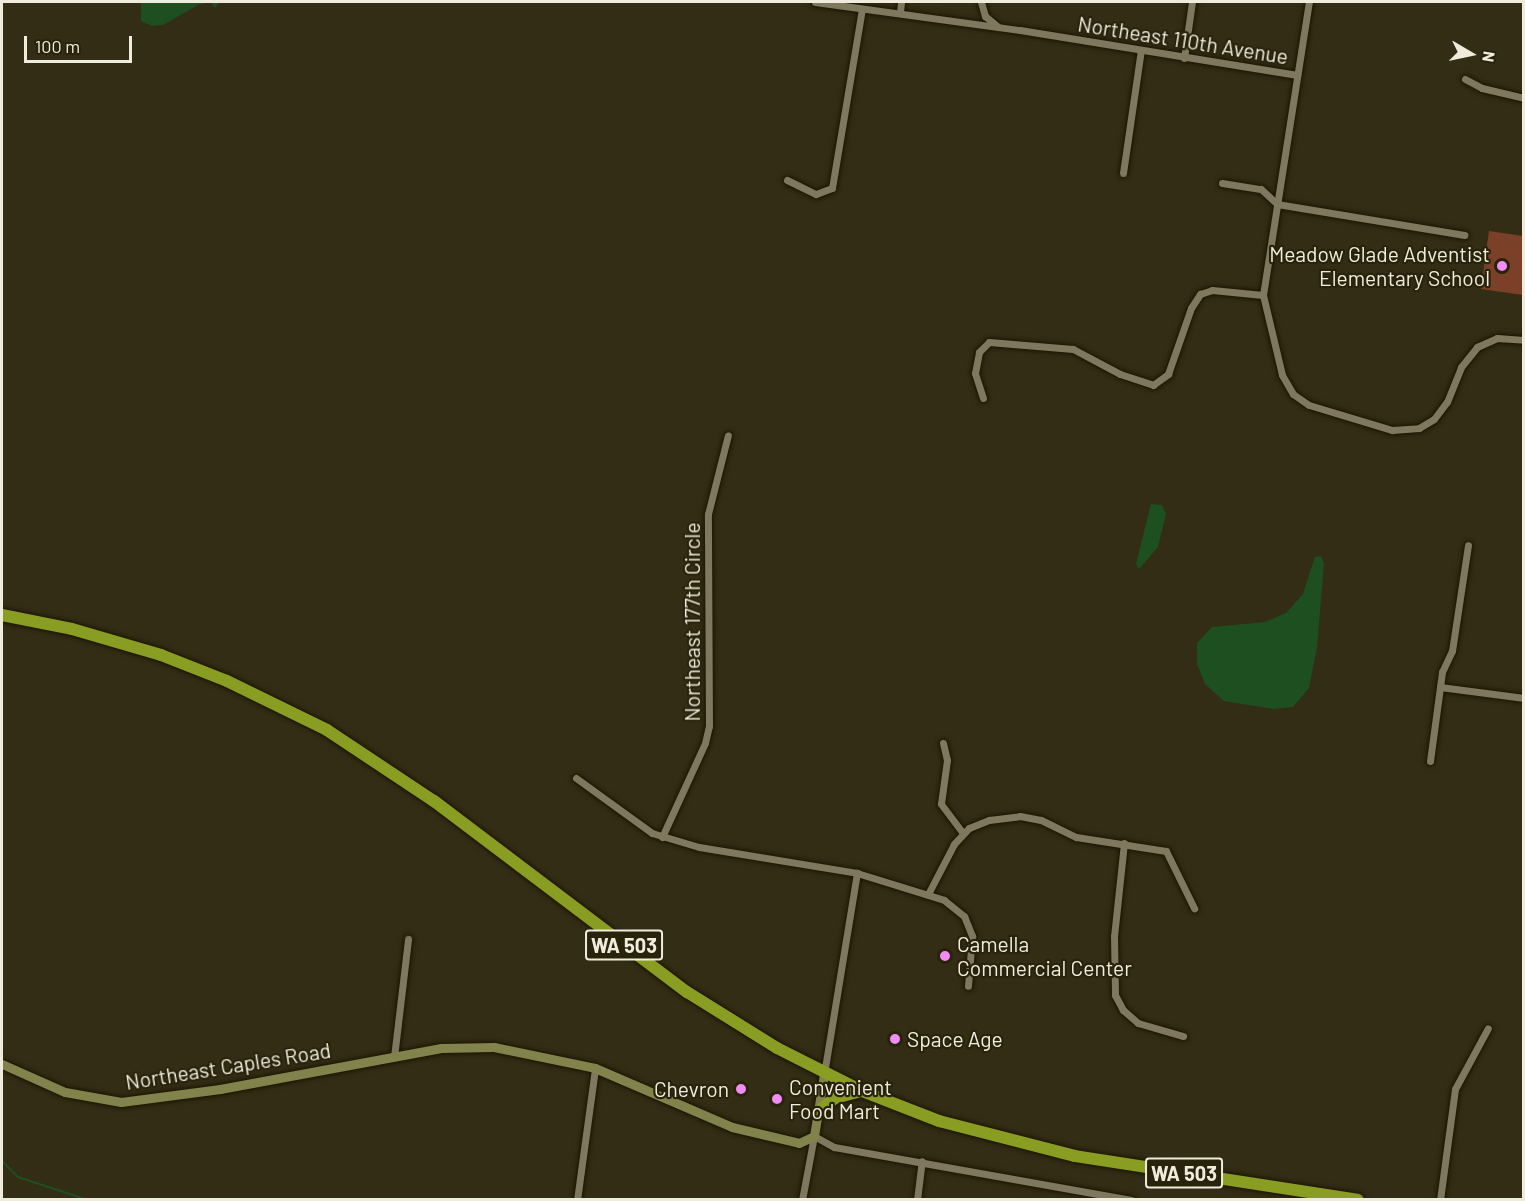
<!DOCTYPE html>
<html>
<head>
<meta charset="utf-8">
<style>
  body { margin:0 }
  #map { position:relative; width:1525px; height:1201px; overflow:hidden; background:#342d15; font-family:Barlow,sans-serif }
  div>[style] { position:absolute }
  .green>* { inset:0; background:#7b4028 }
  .water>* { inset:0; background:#1d4f20 }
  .stream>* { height:2px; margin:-1px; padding:0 1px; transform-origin:1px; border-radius:1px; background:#1d4f20 }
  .roads { filter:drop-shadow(0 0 2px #1b1501) drop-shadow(0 0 2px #1b1501) }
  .street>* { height:7px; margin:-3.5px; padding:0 3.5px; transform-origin:3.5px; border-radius:3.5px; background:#7f785e }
  .secondary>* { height:9px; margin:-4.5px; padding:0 4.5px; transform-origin:4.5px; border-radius:4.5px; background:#82834c }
  .highway>* { height:12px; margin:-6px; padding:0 6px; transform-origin:6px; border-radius:6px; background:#899d22 }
  .dots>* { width:16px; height:16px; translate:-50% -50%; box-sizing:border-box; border:3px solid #2a230b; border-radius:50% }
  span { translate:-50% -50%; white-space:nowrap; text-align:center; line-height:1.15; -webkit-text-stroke:4.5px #2a230b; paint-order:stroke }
  .shield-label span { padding:2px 4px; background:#2a230b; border:2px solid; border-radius:4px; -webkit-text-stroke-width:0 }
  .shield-label { font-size:20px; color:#f0ecdd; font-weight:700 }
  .street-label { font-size:21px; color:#f0ecdd }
  .poi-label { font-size:21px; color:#f0ecdd }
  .right { translate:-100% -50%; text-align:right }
  .left { translate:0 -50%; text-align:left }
  .frame { position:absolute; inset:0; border:3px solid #f0ecdd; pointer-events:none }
  .north { position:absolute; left:1441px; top:24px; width:60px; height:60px; -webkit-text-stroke:4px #2a230b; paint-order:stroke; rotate:99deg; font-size:16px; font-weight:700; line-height:24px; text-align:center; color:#f0ecdd }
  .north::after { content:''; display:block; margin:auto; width:21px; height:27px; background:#f0ecdd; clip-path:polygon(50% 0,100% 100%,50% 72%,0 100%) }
  .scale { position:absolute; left:24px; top:36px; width:108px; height:27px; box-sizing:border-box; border:3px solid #f0ecdd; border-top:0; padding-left:8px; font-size:18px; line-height:21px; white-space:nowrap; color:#f0ecdd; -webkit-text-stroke:4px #2a230b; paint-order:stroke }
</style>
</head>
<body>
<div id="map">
  <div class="green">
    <i style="clip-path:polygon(1489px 231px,1523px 236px,1523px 295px,1481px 289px)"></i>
  </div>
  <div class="water">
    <i style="clip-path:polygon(141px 2px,220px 2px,215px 8px,210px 2px,198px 5px,163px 25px,152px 26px,141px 21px)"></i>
    <i style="clip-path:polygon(1151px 504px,1162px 505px,1166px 514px,1158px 547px,1139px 569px,1136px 564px)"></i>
    <i style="clip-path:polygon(1321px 556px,1324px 563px,1317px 647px,1309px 688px,1293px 707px,1273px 709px,1224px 701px,1205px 684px,1197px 664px,1197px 643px,1212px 627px,1265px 622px,1286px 613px,1303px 594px,1315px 557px)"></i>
  </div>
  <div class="stream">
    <i style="left:2px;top:1161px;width:23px;rotate:45deg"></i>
    <i style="left:18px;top:1177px;width:74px;rotate:18.2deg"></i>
  </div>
  <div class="roads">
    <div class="street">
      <i style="left:815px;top:2px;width:207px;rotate:7.8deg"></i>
      <i style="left:1020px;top:30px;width:281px;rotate:9.2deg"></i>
      <i style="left:981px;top:2px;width:15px;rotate:74deg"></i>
      <i style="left:985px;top:16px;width:17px;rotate:40deg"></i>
      <i style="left:900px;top:12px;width:10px;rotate:-84deg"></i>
      <i style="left:1184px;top:58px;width:57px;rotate:-81.9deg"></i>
      <i style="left:1465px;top:79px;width:19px;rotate:28deg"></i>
      <i style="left:1482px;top:88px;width:43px;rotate:13.4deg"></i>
      <i style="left:1123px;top:173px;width:124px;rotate:-81.7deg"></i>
      <i style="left:787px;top:180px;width:32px;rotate:26deg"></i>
      <i style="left:816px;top:194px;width:17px;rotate:-21deg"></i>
      <i style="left:832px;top:188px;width:181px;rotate:-80.5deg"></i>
      <i style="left:1222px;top:183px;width:39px;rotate:9deg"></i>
      <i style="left:1261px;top:189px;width:22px;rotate:43deg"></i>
      <i style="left:1277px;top:204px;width:190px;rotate:9.4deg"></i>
      <i style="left:1263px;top:295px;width:82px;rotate:76.6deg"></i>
      <i style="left:1282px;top:375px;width:22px;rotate:60deg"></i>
      <i style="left:1293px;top:394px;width:19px;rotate:35deg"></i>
      <i style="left:1309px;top:405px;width:87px;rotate:16.8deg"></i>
      <i style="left:1392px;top:430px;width:27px;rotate:-4deg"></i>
      <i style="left:1419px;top:428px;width:17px;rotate:-31deg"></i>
      <i style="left:1434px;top:419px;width:21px;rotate:-53deg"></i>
      <i style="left:1447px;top:402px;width:38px;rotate:-68deg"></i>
      <i style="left:1461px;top:367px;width:26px;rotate:-51deg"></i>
      <i style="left:1477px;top:347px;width:22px;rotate:-24deg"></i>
      <i style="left:1497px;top:338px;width:27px;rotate:4deg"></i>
      <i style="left:1263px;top:295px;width:297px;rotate:-81.1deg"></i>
      <i style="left:983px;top:398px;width:26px;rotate:-108deg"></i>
      <i style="left:975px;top:373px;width:21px;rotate:-79deg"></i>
      <i style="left:979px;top:352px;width:14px;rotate:-45deg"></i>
      <i style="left:989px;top:342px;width:84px;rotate:4.8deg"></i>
      <i style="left:1073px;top:349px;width:53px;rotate:28deg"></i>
      <i style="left:1120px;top:374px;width:35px;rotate:18deg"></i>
      <i style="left:1153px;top:385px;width:19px;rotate:-36deg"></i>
      <i style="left:1168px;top:374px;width:70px;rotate:-70.8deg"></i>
      <i style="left:1191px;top:308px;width:17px;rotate:-57deg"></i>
      <i style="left:1200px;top:294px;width:13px;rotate:-18deg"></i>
      <i style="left:1212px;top:290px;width:51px;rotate:5.6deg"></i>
      <i style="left:1440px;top:687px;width:85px;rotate:7.5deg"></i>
      <i style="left:943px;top:743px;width:17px;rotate:77deg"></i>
      <i style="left:947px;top:760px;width:44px;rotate:97.8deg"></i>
      <i style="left:941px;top:804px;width:36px;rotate:53deg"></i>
      <i style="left:1430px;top:761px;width:90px;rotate:-82.3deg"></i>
      <i style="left:1442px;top:672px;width:23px;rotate:-65deg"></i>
      <i style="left:1452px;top:651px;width:107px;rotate:-81.4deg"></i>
      <i style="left:576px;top:778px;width:94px;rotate:35.9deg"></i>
      <i style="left:652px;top:833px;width:49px;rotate:16.6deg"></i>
      <i style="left:699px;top:847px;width:160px;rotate:9.3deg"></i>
      <i style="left:857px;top:873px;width:91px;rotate:17.2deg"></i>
      <i style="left:944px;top:900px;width:26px;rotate:39deg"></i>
      <i style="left:964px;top:916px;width:22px;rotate:68deg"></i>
      <i style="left:972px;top:936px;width:50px;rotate:94.6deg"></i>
      <i style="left:662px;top:837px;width:103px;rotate:-65.4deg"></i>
      <i style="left:705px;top:743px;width:17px;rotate:-77deg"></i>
      <i style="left:709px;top:726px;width:212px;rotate:-90.3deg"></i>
      <i style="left:708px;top:514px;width:81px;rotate:-75.8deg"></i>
      <i style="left:1124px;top:843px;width:94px;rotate:96.1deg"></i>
      <i style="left:1114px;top:936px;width:59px;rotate:89deg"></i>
      <i style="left:1115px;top:995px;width:17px;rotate:62deg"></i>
      <i style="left:1123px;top:1010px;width:20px;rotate:41deg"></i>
      <i style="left:1138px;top:1023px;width:47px;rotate:16.1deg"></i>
      <i style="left:928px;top:894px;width:56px;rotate:-62.5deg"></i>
      <i style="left:954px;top:844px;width:22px;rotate:-47deg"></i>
      <i style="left:969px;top:828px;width:22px;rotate:-22deg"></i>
      <i style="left:989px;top:820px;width:31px;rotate:-7deg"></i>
      <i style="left:1020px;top:816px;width:21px;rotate:11deg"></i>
      <i style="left:1041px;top:820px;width:39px;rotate:26deg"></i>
      <i style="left:1076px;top:837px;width:91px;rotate:8.8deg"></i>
      <i style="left:1166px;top:851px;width:64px;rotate:63.8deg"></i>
      <i style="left:394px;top:1057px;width:119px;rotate:-83.2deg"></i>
      <i style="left:824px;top:1074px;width:204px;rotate:-80.7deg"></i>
      <i style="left:577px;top:1200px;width:133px;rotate:-82.2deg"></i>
      <i style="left:802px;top:1200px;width:65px;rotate:-79.4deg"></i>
      <i style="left:814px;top:1136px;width:23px;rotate:29deg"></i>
      <i style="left:834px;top:1147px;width:302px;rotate:10.1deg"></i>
      <i style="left:917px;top:1200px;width:39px;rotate:-83deg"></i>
      <i style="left:1440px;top:1200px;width:112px;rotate:-82.3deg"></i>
      <i style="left:1455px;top:1089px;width:69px;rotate:-61.6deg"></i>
    </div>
    <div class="secondary">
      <i style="left:2px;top:1064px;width:69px;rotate:24deg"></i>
      <i style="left:65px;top:1092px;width:57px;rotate:10.1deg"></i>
      <i style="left:121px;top:1102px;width:100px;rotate:-7.5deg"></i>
      <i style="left:220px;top:1089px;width:225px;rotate:-10.5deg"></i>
      <i style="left:441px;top:1048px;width:53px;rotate:-1.1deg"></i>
      <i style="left:494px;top:1047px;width:103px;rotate:11.7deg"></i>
      <i style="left:595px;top:1068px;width:149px;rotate:23.3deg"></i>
      <i style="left:732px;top:1127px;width:69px;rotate:13.4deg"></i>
      <i style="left:799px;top:1143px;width:17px;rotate:-25deg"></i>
      <i style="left:814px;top:1136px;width:63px;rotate:-80.8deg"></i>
    </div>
    <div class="highway">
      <i style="left:2px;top:615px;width:71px;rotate:11.3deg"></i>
      <i style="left:72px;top:629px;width:93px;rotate:16.3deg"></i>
      <i style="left:161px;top:655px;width:71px;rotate:21.5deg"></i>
      <i style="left:227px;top:681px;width:111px;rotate:26.1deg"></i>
      <i style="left:327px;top:730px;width:128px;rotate:33.6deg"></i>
      <i style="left:434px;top:801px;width:317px;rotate:37.1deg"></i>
      <i style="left:687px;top:992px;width:106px;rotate:31.9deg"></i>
      <i style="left:777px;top:1048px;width:95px;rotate:26.8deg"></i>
      <i style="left:862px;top:1091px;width:83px;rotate:21.3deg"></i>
      <i style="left:939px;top:1121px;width:140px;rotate:14.4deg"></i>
      <i style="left:1075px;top:1156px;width:286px;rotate:8.8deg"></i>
      <i style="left:820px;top:1110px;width:19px;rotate:-39deg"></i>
      <i style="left:835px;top:1098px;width:28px;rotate:-15deg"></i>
    </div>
  </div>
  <div class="dots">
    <i style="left:1502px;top:266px;background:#f18bf5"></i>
    <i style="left:945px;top:956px;background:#f18bf5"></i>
    <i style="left:895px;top:1039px;background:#f18bf5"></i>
    <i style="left:741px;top:1089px;background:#f18bf5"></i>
    <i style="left:777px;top:1099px;background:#f18bf5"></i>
  </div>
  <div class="shield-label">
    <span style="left:624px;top:945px">WA 503</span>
    <span style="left:1184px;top:1173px">WA 503</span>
  </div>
  <div class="street-label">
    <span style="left:1183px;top:40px;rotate:9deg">Northeast 110th Avenue</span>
    <span style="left:692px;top:622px;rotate:-90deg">Northeast 177th Circle</span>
    <span style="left:228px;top:1066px;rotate:-9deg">Northeast Caples Road</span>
  </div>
  <div class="poi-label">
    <span class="right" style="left:1490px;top:266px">Meadow Glade Adventist<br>Elementary School</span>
    <span class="left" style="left:957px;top:956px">Camella<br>Commercial Center</span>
    <span class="left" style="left:907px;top:1039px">Space Age</span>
    <span class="left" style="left:789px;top:1099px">Convenient<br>Food Mart</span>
    <span class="right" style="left:729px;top:1089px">Chevron</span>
  </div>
  <div class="frame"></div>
  <div class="north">N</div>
  <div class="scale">100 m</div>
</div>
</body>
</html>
